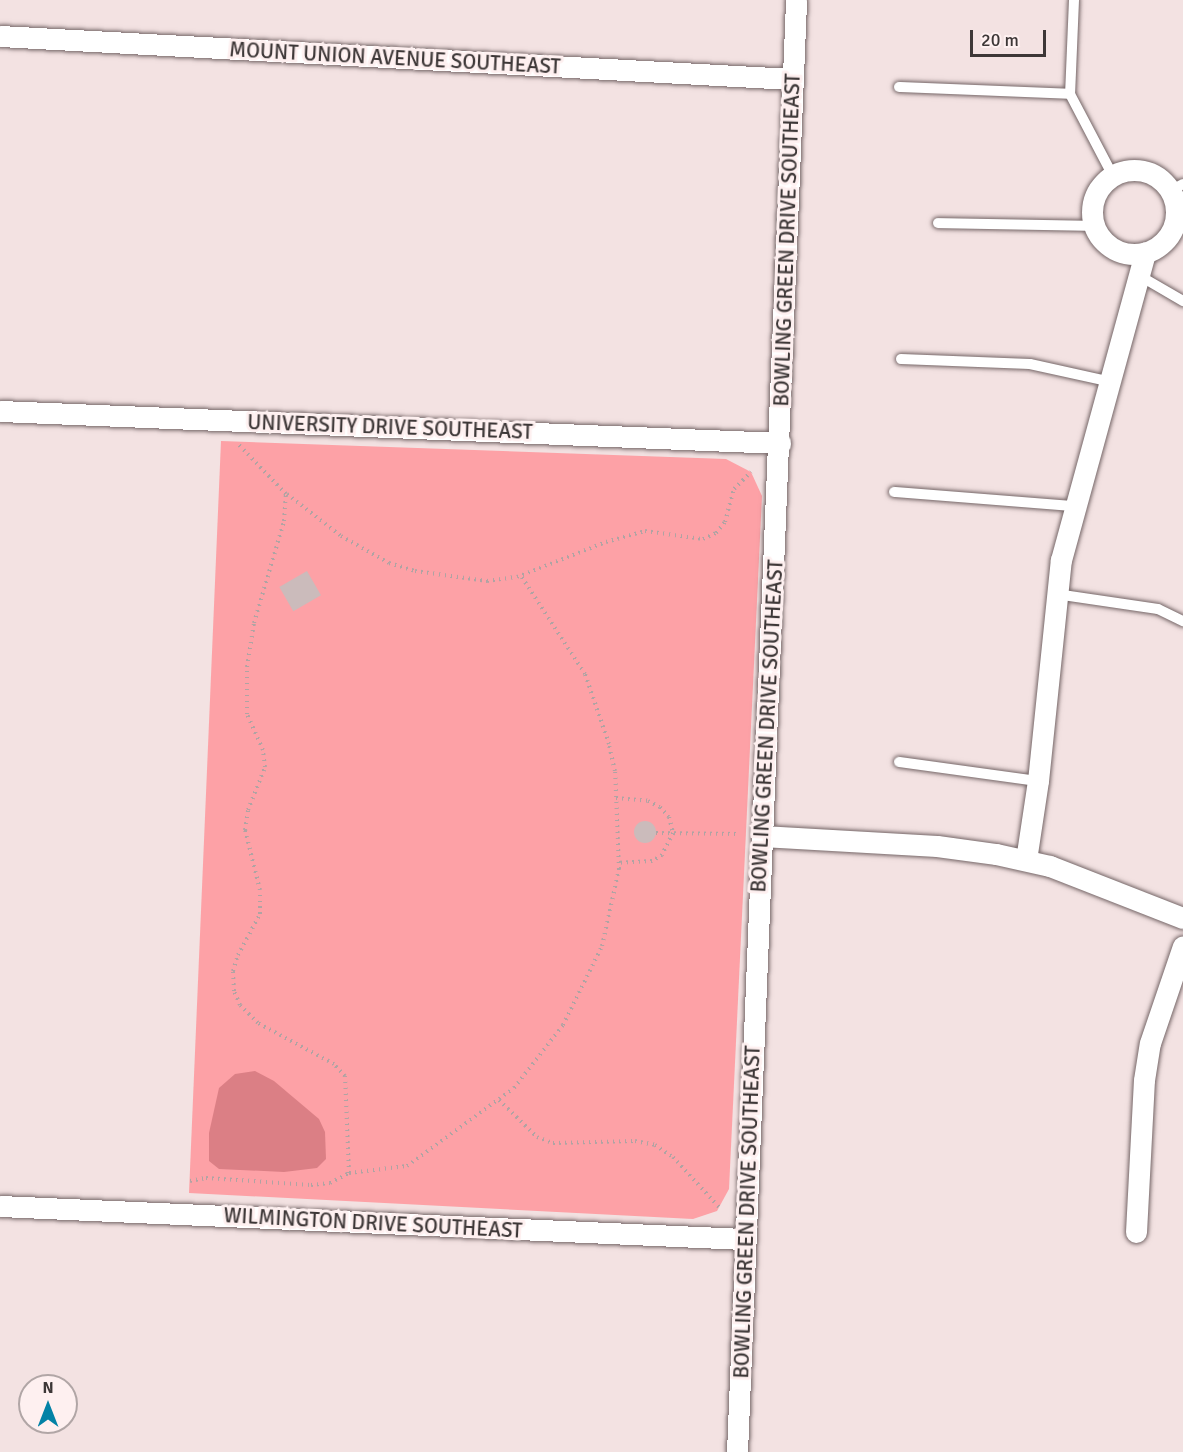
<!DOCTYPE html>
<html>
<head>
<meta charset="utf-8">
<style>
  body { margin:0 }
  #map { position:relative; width:1183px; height:1452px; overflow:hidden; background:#f3e2e2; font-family:Signika,sans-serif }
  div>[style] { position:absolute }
  .green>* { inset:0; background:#fda1a6 }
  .water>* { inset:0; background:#db7f85 }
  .building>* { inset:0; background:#cbbbbb; transform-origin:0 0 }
  .round { border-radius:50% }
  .path>* { height:4px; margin-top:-2px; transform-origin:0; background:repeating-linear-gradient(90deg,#b0a3a3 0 1.5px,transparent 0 6px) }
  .roads { filter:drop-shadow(0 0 2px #756667) drop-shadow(0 0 2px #756667) }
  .lane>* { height:10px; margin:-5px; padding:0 5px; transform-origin:5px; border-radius:5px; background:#fff }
  .street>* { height:21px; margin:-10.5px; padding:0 10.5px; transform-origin:10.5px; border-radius:10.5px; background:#fff }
  .street>.ring { margin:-10.5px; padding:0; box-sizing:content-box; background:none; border:21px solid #fff; border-radius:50% }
  span { translate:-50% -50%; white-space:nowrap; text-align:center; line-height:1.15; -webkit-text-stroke:6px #fef0f0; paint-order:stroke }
  .street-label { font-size:21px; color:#3d3737 }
  .north { position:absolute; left:18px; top:1374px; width:60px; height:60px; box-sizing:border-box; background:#fef0f0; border:2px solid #b1a6a6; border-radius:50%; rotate:0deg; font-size:16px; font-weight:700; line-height:24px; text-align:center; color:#3d3737 }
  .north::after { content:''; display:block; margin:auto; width:21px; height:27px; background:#0382a6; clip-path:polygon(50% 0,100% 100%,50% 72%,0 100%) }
  .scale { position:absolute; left:970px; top:30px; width:76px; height:27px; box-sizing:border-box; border:3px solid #3d3737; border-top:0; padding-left:8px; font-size:18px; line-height:21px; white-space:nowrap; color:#3d3737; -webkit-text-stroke:4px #fef0f0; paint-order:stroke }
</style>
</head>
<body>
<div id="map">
  <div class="green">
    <i style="clip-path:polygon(221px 441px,726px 459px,751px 472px,762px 496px,729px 1189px,717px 1211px,693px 1219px,189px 1193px)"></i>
  </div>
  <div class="water">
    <i style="clip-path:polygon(255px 1071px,274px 1081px,319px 1119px,325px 1132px,326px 1159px,317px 1168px,284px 1172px,219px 1169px,209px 1161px,209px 1133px,219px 1088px,235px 1074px)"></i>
  </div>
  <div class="building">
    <i style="left:307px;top:571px;width:28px;height:32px;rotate:60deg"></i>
    <i class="round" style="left:634px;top:821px;width:22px;height:22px"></i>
  </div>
  <div class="path">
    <i style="left:287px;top:494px;width:68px;rotate:37.9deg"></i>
    <i style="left:341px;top:536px;width:55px;rotate:29.4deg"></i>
    <i style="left:389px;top:563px;width:27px;rotate:17deg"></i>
    <i style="left:415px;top:571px;width:73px;rotate:7.9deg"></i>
    <i style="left:487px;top:581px;width:30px;rotate:-8deg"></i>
    <i style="left:517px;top:577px;width:96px;rotate:-21.5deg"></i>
    <i style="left:606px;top:542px;width:41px;rotate:-15.8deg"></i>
    <i style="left:645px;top:531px;width:59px;rotate:7.9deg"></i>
    <i style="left:703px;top:539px;width:14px;rotate:-25deg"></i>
    <i style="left:716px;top:533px;width:14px;rotate:-51deg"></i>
    <i style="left:725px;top:522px;width:34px;rotate:-75deg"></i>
    <i style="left:734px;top:489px;width:24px;rotate:-45deg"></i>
    <i style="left:616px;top:798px;width:32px;rotate:5deg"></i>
    <i style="left:648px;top:801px;width:13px;rotate:27deg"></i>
    <i style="left:660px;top:807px;width:13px;rotate:48deg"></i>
    <i style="left:669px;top:817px;width:16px;rotate:76deg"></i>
    <i style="left:673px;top:833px;width:25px;rotate:117deg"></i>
    <i style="left:662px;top:855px;width:12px;rotate:149deg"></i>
    <i style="left:652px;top:861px;width:33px;rotate:177deg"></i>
    <i style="left:656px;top:833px;width:83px;rotate:0.7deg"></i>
    <i style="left:499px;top:1100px;width:53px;rotate:44.2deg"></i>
    <i style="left:537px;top:1137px;width:17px;rotate:21deg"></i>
    <i style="left:553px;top:1143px;width:82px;rotate:-1.4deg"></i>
    <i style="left:635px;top:1141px;width:20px;rotate:11deg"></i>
    <i style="left:655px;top:1145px;width:22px;rotate:34deg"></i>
    <i style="left:673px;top:1157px;width:68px;rotate:47.4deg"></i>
    <i style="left:349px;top:1173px;width:58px;rotate:-6.9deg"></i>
    <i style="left:407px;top:1166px;width:132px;rotate:-36.1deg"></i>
    <i style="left:514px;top:1088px;width:80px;rotate:-52.1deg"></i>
    <i style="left:563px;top:1025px;width:88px;rotate:-63.7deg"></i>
    <i style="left:602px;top:946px;width:79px;rotate:-77.6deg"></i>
    <i style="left:619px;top:869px;width:98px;rotate:-92.3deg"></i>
    <i style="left:615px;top:771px;width:28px;rotate:-103deg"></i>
    <i style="left:609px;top:744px;width:74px;rotate:-108.9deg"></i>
    <i style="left:585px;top:674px;width:117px;rotate:-123.1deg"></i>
    <i style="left:190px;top:1181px;width:16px;rotate:-11deg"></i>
    <i style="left:206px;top:1178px;width:105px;rotate:3.8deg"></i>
    <i style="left:311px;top:1185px;width:19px;rotate:-6deg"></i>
    <i style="left:330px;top:1183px;width:21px;rotate:-28deg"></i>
    <i style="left:349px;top:1173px;width:97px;rotate:-92.4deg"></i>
    <i style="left:345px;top:1076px;width:16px;rotate:-133deg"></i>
    <i style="left:334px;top:1064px;width:86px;rotate:-151.7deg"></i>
    <i style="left:258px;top:1023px;width:25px;rotate:-135deg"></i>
    <i style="left:240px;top:1005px;width:15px;rotate:-113deg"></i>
    <i style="left:234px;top:991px;width:20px;rotate:-93deg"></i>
    <i style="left:233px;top:971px;width:17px;rotate:-73deg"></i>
    <i style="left:238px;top:955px;width:47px;rotate:-61.8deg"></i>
    <i style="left:260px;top:914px;width:24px;rotate:-90deg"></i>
    <i style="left:260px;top:890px;width:62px;rotate:-104deg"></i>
    <i style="left:245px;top:830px;width:20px;rotate:-81deg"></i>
    <i style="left:248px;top:810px;width:46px;rotate:-68.4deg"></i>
    <i style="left:265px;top:767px;width:17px;rotate:-97deg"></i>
    <i style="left:263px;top:750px;width:39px;rotate:-114deg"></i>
    <i style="left:247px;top:714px;width:47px;rotate:-90deg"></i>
    <i style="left:247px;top:667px;width:45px;rotate:-81deg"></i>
    <i style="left:254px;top:623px;width:106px;rotate:-73.6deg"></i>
    <i style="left:284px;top:521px;width:27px;rotate:-86deg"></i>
    <i style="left:286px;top:494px;width:69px;rotate:-133.8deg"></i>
  </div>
  <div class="roads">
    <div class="lane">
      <i style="left:1074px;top:0;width:94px;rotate:92.4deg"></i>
      <i style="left:1070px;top:94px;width:93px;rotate:62.3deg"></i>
      <i style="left:899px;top:87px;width:171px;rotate:2.3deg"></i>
      <i style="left:1170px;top:191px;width:15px;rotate:-28deg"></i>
      <i style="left:938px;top:223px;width:156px;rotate:1.1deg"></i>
      <i style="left:1140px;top:276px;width:50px;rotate:30.2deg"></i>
      <i style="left:901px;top:359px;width:129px;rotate:2.2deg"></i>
      <i style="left:1030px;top:364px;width:83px;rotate:12.5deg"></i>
      <i style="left:894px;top:492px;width:180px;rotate:4.5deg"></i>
      <i style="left:1056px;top:594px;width:103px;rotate:8.4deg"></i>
      <i style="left:1158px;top:609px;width:28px;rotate:26deg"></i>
      <i style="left:899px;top:762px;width:140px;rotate:7.8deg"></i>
    </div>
    <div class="street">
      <i style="left:0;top:36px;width:792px;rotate:3.11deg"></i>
      <i class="ring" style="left:1092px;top:170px;width:63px;height:63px"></i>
      <i style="left:0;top:411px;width:781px;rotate:2.35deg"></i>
      <i style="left:762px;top:836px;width:175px;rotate:3.3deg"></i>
      <i style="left:937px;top:846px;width:60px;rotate:7.7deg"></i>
      <i style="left:996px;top:854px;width:55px;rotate:12.5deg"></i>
      <i style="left:1050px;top:866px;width:143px;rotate:21.4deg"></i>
      <i style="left:1026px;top:860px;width:80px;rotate:-81.4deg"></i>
      <i style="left:1038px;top:781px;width:222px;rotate:-84.1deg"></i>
      <i style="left:1061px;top:560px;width:319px;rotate:-74.7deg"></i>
      <i style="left:0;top:1206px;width:746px;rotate:2.54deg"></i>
      <i style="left:1136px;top:1232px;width:152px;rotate:-87deg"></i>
      <i style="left:1144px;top:1080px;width:37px;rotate:-81deg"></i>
      <i style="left:1150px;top:1043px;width:102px;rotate:-71.2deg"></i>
      <i style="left:737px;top:1452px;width:1453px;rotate:-87.67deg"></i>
    </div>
  </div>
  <div class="street-label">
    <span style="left:395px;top:58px;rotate:3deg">MOUNT UNION AVENUE SOUTHEAST</span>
    <span style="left:787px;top:240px;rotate:-88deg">BOWLING GREEN DRIVE SOUTHEAST</span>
    <span style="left:390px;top:427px;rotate:2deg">UNIVERSITY DRIVE SOUTHEAST</span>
    <span style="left:767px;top:726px;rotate:-87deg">BOWLING GREEN DRIVE SOUTHEAST</span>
    <span style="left:747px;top:1212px;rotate:-88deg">BOWLING GREEN DRIVE SOUTHEAST</span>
    <span style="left:373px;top:1223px;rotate:3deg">WILMINGTON DRIVE SOUTHEAST</span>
  </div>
  <div class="north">N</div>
  <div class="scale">20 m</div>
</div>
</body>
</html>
